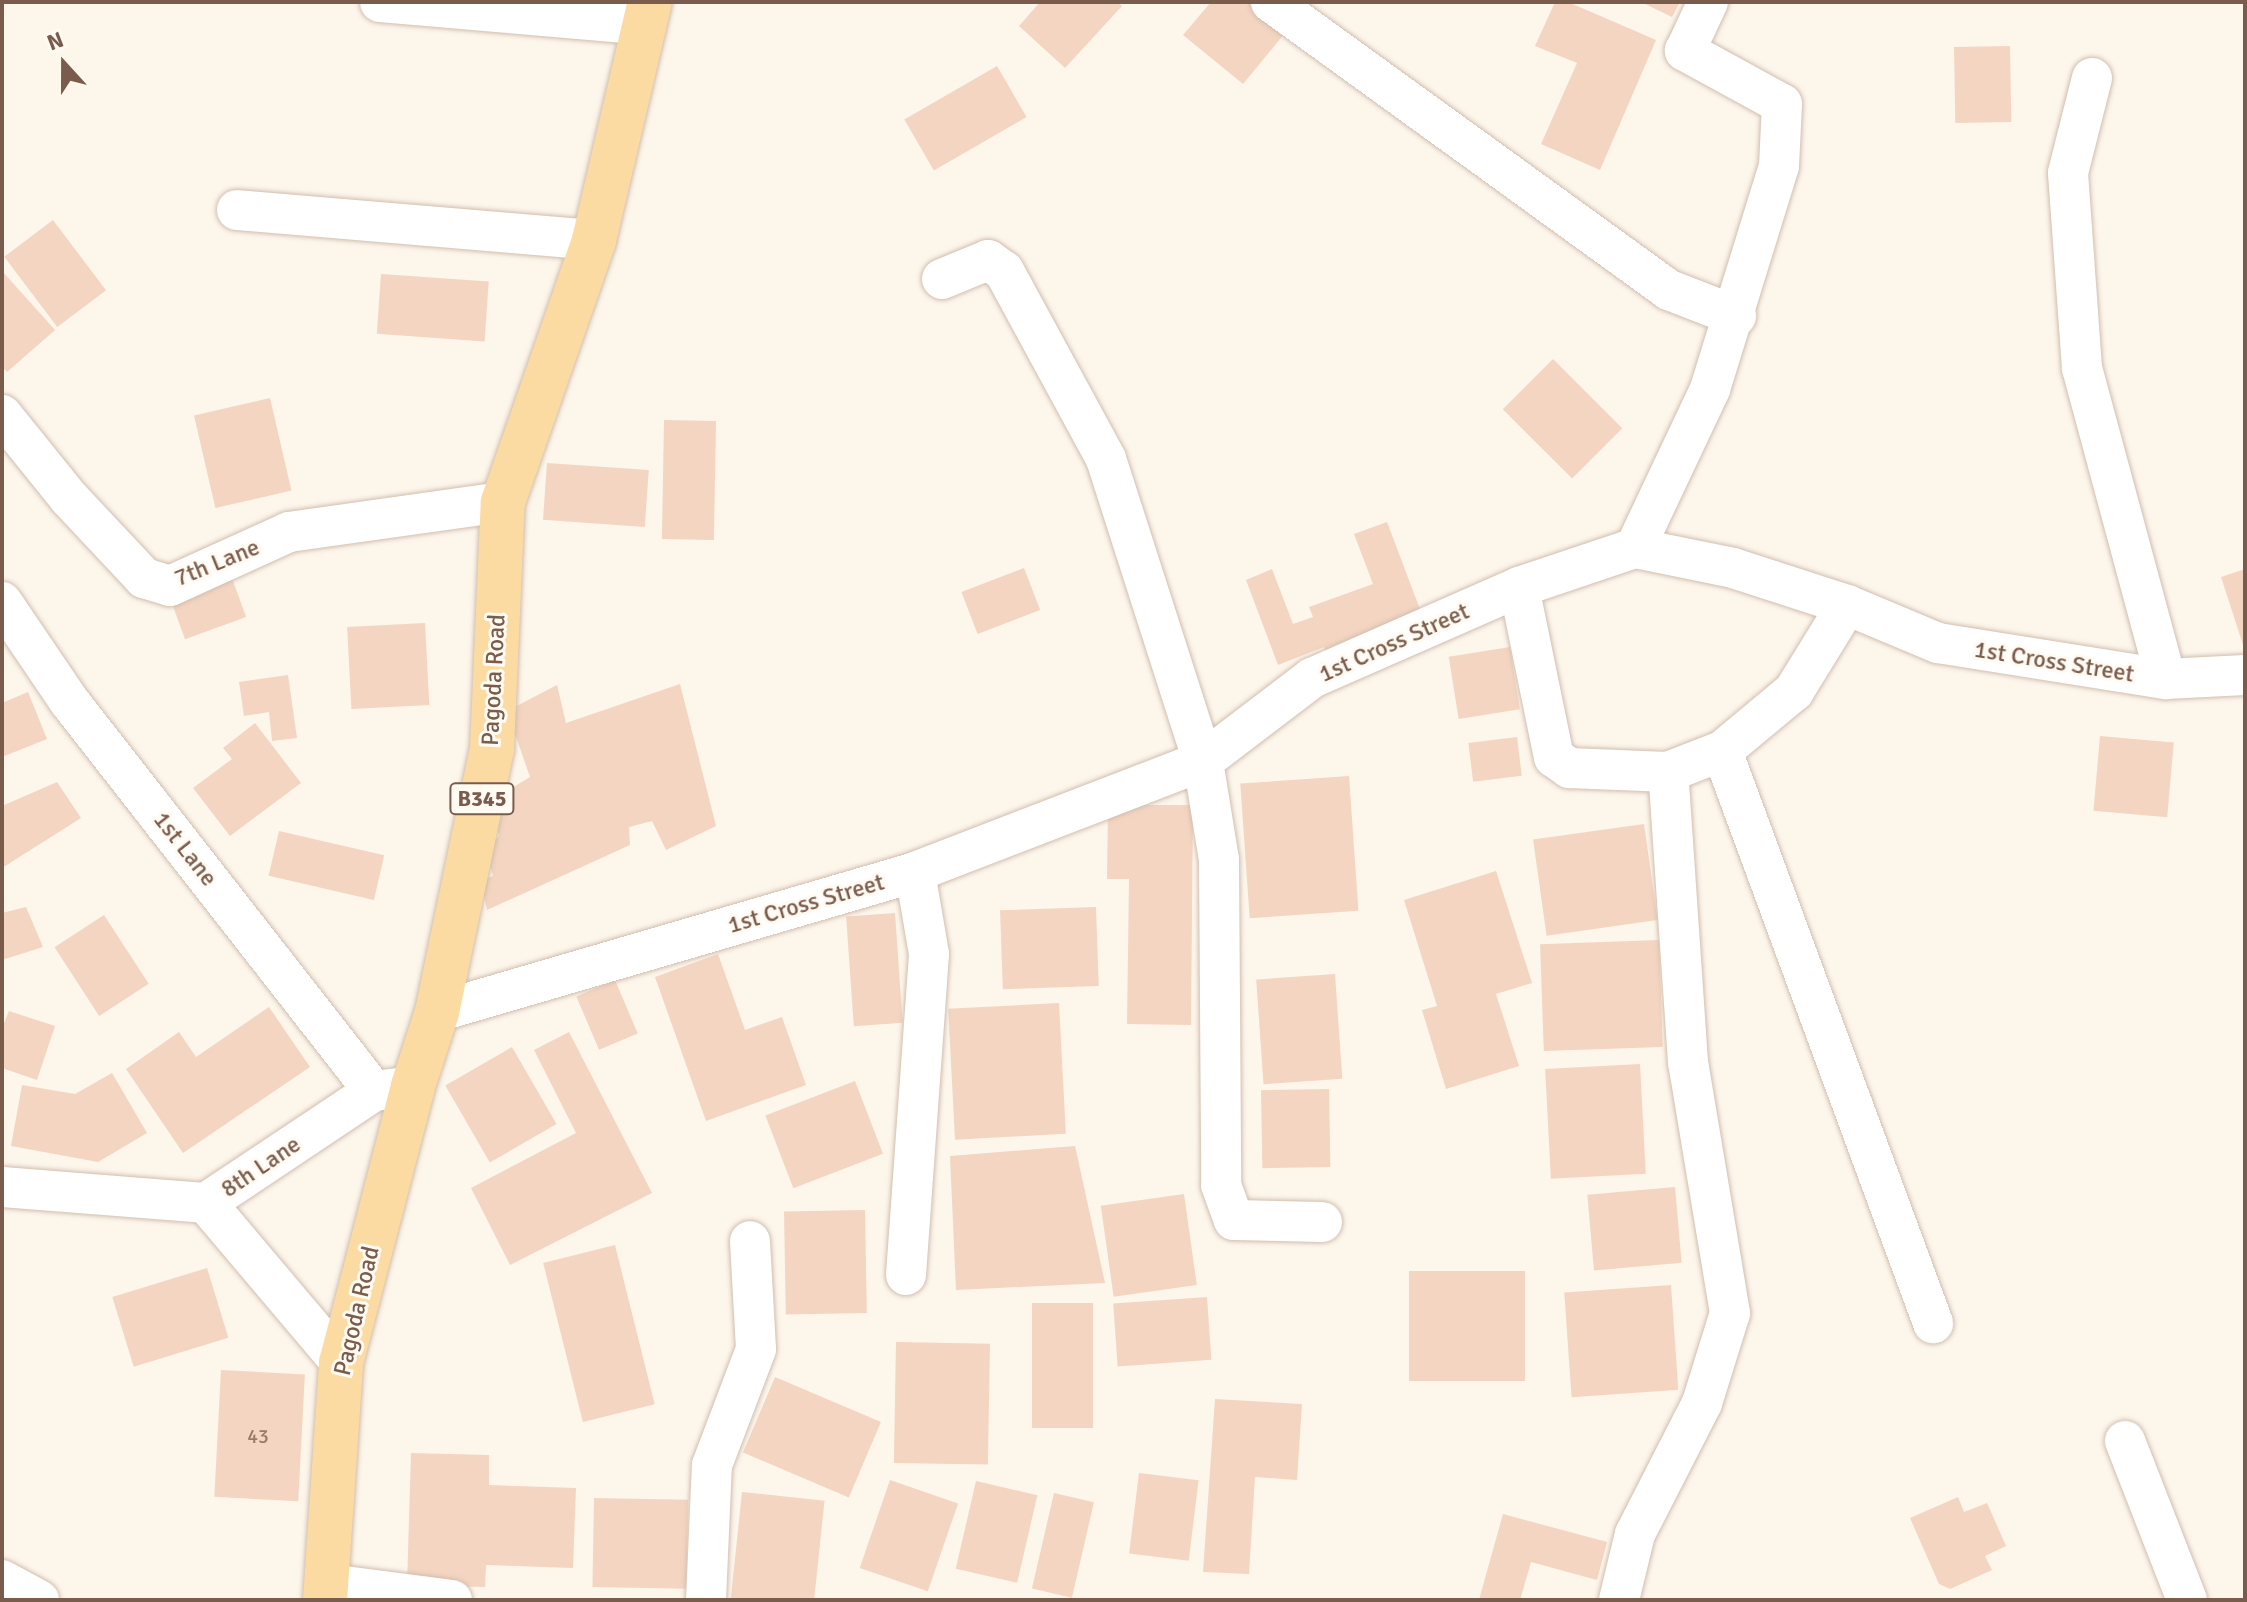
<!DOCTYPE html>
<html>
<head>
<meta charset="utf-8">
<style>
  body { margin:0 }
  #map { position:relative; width:2247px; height:1602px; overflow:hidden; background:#fdf6eb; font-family:Signika,sans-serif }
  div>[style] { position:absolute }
  .building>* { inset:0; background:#f4d5c1; transform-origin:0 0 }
  .roads { filter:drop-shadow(0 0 2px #d1beaf) drop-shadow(0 0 2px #d1beaf) }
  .street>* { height:40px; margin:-20px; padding:0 20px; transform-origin:20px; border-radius:20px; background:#fff }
  .primary>* { height:44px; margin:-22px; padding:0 22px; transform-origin:22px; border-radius:22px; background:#fcdba2 }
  span { translate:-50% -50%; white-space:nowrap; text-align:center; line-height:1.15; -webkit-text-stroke:6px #fffaf2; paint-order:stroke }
  .number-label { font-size:20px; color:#987a69 }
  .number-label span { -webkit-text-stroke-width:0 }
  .shield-label span { padding:2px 6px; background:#fffaf2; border:2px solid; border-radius:6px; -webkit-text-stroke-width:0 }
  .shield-label { font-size:22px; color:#7a5c4c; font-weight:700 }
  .street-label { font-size:24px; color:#7a5c4c }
  .frame { position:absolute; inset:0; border:4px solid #7a5c4c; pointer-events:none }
  .north { position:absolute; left:24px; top:24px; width:80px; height:80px; -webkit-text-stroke:6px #fffaf2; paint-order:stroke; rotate:339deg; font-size:22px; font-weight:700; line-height:32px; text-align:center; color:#7a5c4c }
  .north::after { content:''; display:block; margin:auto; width:28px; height:36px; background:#7a5c4c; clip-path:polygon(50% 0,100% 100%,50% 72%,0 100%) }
</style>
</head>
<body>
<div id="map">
  <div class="building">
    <i style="clip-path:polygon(1040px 2px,1117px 2px,1122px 6px,1065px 68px,1019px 26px)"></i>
    <i style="clip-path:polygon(1211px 2px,1257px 2px,1289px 28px,1243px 84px,1183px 35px)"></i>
    <i style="clip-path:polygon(1555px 2px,1568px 2px,1656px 40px,1600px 170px,1541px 144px,1577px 63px,1535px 46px)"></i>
    <i style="clip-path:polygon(1641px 2px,1680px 2px,1672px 17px)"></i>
    <i style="left:2010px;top:46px;width:76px;height:56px;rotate:89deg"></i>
    <i style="left:997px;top:66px;width:59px;height:107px;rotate:60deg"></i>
    <i style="left:53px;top:220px;width:88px;height:61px;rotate:53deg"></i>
    <i style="clip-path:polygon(2px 271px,55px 330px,7px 372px,2px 367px)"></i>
    <i style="left:381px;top:274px;width:108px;height:60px;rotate:4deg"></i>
    <i style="left:1553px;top:359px;width:98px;height:71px;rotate:45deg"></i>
    <i style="left:270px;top:398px;width:95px;height:78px;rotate:77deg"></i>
    <i style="left:664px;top:420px;width:52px;height:119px;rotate:1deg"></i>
    <i style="left:547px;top:463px;width:102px;height:57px;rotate:4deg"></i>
    <i style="clip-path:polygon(1387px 522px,1421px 612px,1330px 665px,1324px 647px,1278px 665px,1246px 580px,1272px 569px,1293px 624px,1313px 617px,1309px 607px,1373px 584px,1354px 534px)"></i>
    <i style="left:1024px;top:568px;width:45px;height:67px;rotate:69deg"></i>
    <i style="clip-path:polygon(2245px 569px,2245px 648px,2244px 648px,2221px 577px)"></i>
    <i style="left:229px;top:570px;width:50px;height:65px;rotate:70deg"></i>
    <i style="left:425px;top:623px;width:82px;height:78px;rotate:87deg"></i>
    <i style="left:1510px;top:647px;width:63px;height:62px;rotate:81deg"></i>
    <i style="clip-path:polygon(288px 675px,297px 738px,272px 741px,269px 712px,244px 716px,239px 682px)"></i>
    <i style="clip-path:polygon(680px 684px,716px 826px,666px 850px,652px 821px,629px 827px,630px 845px,487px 910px,481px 880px,493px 876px,485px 849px,499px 836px,490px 801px,530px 777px,507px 711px,557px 685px,566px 723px)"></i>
    <i style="clip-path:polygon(28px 692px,47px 739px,2px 757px,2px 703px)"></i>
    <i style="clip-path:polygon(255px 723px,301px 783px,230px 836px,193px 788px,232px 759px,223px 748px)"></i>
    <i style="left:2100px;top:736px;width:74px;height:75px;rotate:5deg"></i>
    <i style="left:1517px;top:737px;width:39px;height:49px;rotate:83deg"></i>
    <i style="left:1349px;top:776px;width:135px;height:109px;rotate:86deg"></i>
    <i style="clip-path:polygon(57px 782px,81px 818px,2px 868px,2px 806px)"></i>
    <i style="clip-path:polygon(1108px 805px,1193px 805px,1191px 1025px,1127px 1024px,1129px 879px,1107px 879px)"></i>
    <i style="left:1644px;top:824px;width:97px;height:112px;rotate:82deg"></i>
    <i style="left:279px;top:831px;width:108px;height:46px;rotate:13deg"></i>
    <i style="clip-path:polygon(1496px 871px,1532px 983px,1496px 994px,1519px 1066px,1446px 1089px,1422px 1010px,1437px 1006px,1404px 900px)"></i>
    <i style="clip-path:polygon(26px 907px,43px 947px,2px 960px,2px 913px)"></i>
    <i style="left:1096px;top:907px;width:79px;height:96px;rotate:88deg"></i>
    <i style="left:895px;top:913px;width:110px;height:49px;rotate:86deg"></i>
    <i style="left:104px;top:915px;width:82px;height:59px;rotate:57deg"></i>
    <i style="left:1659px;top:940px;width:107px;height:119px;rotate:88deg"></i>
    <i style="clip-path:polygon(718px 954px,745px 1030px,782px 1017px,806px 1085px,706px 1121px,655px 977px)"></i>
    <i style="left:1335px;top:974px;width:105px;height:79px;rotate:86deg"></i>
    <i style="left:615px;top:980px;width:58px;height:42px;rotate:67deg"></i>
    <i style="left:1059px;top:1003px;width:131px;height:111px;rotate:87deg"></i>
    <i style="clip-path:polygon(269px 1007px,310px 1067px,183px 1153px,126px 1069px,179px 1032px,196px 1057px)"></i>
    <i style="clip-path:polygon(9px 1011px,55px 1026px,37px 1080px,2px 1068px,2px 1028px)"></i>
    <i style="clip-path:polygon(569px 1032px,652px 1193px,510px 1265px,471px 1188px,576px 1133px,534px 1050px)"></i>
    <i style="left:512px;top:1047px;width:89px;height:77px;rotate:60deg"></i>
    <i style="left:1640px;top:1064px;width:110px;height:95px;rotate:87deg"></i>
    <i style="clip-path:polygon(112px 1073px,147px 1133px,98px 1162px,11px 1146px,22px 1085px,75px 1094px)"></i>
    <i style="left:855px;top:1081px;width:78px;height:96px;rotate:69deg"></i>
    <i style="left:1329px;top:1089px;width:78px;height:68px;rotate:89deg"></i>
    <i style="clip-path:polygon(1075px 1146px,1105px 1283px,956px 1290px,950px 1156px)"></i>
    <i style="left:1675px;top:1187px;width:76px;height:88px;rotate:85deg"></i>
    <i style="left:1184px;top:1194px;width:92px;height:84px;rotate:82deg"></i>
    <i style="left:865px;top:1210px;width:103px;height:81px;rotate:89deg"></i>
    <i style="left:615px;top:1245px;width:164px;height:74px;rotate:76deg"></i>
    <i style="left:207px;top:1268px;width:73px;height:99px;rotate:73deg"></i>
    <i style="left:1409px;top:1271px;width:116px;height:110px"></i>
    <i style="left:1671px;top:1285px;width:105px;height:107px;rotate:86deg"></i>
    <i style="left:1207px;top:1297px;width:63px;height:94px;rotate:86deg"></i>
    <i style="left:1093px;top:1303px;width:125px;height:61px;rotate:90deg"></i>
    <i style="left:896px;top:1342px;width:94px;height:121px;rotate:1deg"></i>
    <i style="left:221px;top:1370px;width:84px;height:127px;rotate:3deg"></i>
    <i style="left:775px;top:1377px;width:115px;height:82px;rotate:23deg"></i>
    <i style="clip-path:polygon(1215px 1399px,1302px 1404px,1297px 1480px,1255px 1477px,1249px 1574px,1203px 1572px)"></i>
    <i style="clip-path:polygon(411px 1453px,489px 1455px,489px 1485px,576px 1488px,573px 1568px,486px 1565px,485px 1587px,407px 1585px)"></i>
    <i style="left:1139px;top:1473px;width:60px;height:81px;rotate:7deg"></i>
    <i style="left:890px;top:1480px;width:72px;height:93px;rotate:19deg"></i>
    <i style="left:976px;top:1481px;width:63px;height:90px;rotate:13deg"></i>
    <i style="left:742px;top:1492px;width:83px;height:108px;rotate:6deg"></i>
    <i style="left:1054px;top:1493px;width:41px;height:98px;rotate:13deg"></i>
    <i style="clip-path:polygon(1958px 1497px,1964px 1512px,1987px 1503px,2006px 1546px,1985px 1556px,1992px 1570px,1950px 1589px,1939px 1584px,1910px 1518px)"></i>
    <i style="left:594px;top:1498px;width:94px;height:89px;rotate:1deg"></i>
    <i style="clip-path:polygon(1503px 1514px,1607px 1542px,1597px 1580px,1531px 1562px,1520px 1600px,1479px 1600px)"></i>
  </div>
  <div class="roads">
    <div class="street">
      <i style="left:380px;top:2px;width:267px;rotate:4.9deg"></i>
      <i style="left:1271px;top:2px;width:491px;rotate:35.9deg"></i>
      <i style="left:1669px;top:290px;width:72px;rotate:21.2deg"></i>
      <i style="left:2092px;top:78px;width:98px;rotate:104.2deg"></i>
      <i style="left:2068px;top:173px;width:196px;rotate:85.9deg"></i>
      <i style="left:2082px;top:368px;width:322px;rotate:74.9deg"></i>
      <i style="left:237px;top:210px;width:358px;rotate:4.8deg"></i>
      <i style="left:942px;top:279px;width:50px;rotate:-22.4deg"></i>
      <i style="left:988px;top:260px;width:19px;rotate:35deg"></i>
      <i style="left:1004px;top:271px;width:214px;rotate:61.5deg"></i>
      <i style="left:1106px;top:459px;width:317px;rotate:72.2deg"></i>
      <i style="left:1203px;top:761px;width:100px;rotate:80.8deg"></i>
      <i style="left:1219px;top:860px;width:325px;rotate:89.6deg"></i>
      <i style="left:1221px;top:1185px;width:37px;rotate:70deg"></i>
      <i style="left:1234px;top:1220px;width:88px;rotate:1.3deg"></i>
      <i style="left:2px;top:415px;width:107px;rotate:51.1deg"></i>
      <i style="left:69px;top:498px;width:110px;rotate:46.8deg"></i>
      <i style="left:144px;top:578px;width:27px;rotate:17deg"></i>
      <i style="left:170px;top:586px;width:131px;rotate:-24.4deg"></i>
      <i style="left:289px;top:532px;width:216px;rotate:-8deg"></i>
      <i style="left:1635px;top:548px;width:176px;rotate:-64.7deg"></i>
      <i style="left:1710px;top:389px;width:233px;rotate:-72.8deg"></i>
      <i style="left:1779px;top:166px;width:62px;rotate:-87.2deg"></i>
      <i style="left:1782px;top:104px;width:111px;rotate:-151.3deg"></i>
      <i style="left:1685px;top:51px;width:54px;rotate:-64.9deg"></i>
      <i style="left:1519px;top:587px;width:174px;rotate:78.4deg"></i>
      <i style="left:1554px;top:757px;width:19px;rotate:36deg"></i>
      <i style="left:1569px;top:768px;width:99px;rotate:2.3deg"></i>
      <i style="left:1668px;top:772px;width:58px;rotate:-21.3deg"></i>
      <i style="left:1722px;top:751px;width:94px;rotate:-39.8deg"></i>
      <i style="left:1794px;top:691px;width:101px;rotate:-58.4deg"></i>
      <i style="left:2px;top:602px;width:120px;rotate:55.9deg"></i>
      <i style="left:69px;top:701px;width:495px;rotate:52deg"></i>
      <i style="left:1722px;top:751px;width:610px;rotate:69.75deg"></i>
      <i style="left:437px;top:1012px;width:498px;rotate:-16.3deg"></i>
      <i style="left:915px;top:872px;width:309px;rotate:-21.1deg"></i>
      <i style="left:1203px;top:761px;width:137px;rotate:-37.3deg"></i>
      <i style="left:1312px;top:678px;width:226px;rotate:-23.7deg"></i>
      <i style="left:1519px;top:587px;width:122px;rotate:-18.6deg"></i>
      <i style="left:1635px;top:548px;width:100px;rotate:11.5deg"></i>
      <i style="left:1733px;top:568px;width:120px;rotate:18deg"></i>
      <i style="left:1847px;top:605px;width:99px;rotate:22.7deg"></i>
      <i style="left:1938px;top:643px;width:231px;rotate:9deg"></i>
      <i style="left:2166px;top:679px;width:79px;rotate:-2.9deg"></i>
      <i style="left:2px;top:1187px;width:205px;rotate:4.5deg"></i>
      <i style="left:206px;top:1203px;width:202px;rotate:-33.7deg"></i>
      <i style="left:374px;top:1091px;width:26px;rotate:-7deg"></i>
      <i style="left:206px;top:1203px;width:209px;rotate:49.8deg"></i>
      <i style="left:906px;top:1275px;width:322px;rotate:-85.9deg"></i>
      <i style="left:929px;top:954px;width:83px;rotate:-99.7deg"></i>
      <i style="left:2125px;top:1441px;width:171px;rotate:68.7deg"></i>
      <i style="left:2px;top:1580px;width:42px;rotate:28.4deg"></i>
      <i style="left:328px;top:1584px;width:125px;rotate:7.4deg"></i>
      <i style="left:706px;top:1600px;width:135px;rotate:-87.5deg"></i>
      <i style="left:712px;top:1465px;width:124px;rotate:-69.2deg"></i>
      <i style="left:756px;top:1349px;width:108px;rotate:-93.2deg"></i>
      <i style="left:1619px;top:1600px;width:68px;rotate:-76.4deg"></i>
      <i style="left:1635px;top:1534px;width:147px;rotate:-62.9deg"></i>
      <i style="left:1702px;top:1403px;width:94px;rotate:-72.7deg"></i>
      <i style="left:1730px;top:1313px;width:254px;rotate:-99.5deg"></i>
      <i style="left:1688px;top:1062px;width:291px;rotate:-93.9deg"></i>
    </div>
    <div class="primary">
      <i style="left:325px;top:1600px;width:238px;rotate:-86.1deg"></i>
      <i style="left:341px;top:1363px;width:286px;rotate:-75.4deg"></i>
      <i style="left:413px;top:1086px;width:78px;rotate:-72deg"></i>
      <i style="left:437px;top:1012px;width:269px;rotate:-78.2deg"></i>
      <i style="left:492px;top:749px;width:247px;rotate:-87.5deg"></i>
      <i style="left:503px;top:502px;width:277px;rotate:-70.8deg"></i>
      <i style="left:594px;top:240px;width:244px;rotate:-76.8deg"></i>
    </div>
  </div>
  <div class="number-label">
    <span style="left:258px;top:1436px">43</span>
  </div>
  <div class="shield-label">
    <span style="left:482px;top:799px">B345</span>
  </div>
  <div class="street-label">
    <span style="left:217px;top:563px;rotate:-22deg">7th Lane</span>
    <span style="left:1394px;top:643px;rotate:-24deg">1st Cross Street</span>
    <span style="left:2054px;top:662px;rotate:9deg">1st Cross Street</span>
    <span style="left:494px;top:680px;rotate:-87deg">Pagoda Road</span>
    <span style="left:185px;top:849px;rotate:52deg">1st Lane</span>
    <span style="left:806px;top:904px;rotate:-16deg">1st Cross Street</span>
    <span style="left:261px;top:1167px;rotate:-34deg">8th Lane</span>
    <span style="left:357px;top:1311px;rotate:-77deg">Pagoda Road</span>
  </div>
  <div class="frame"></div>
  <div class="north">N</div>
</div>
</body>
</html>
